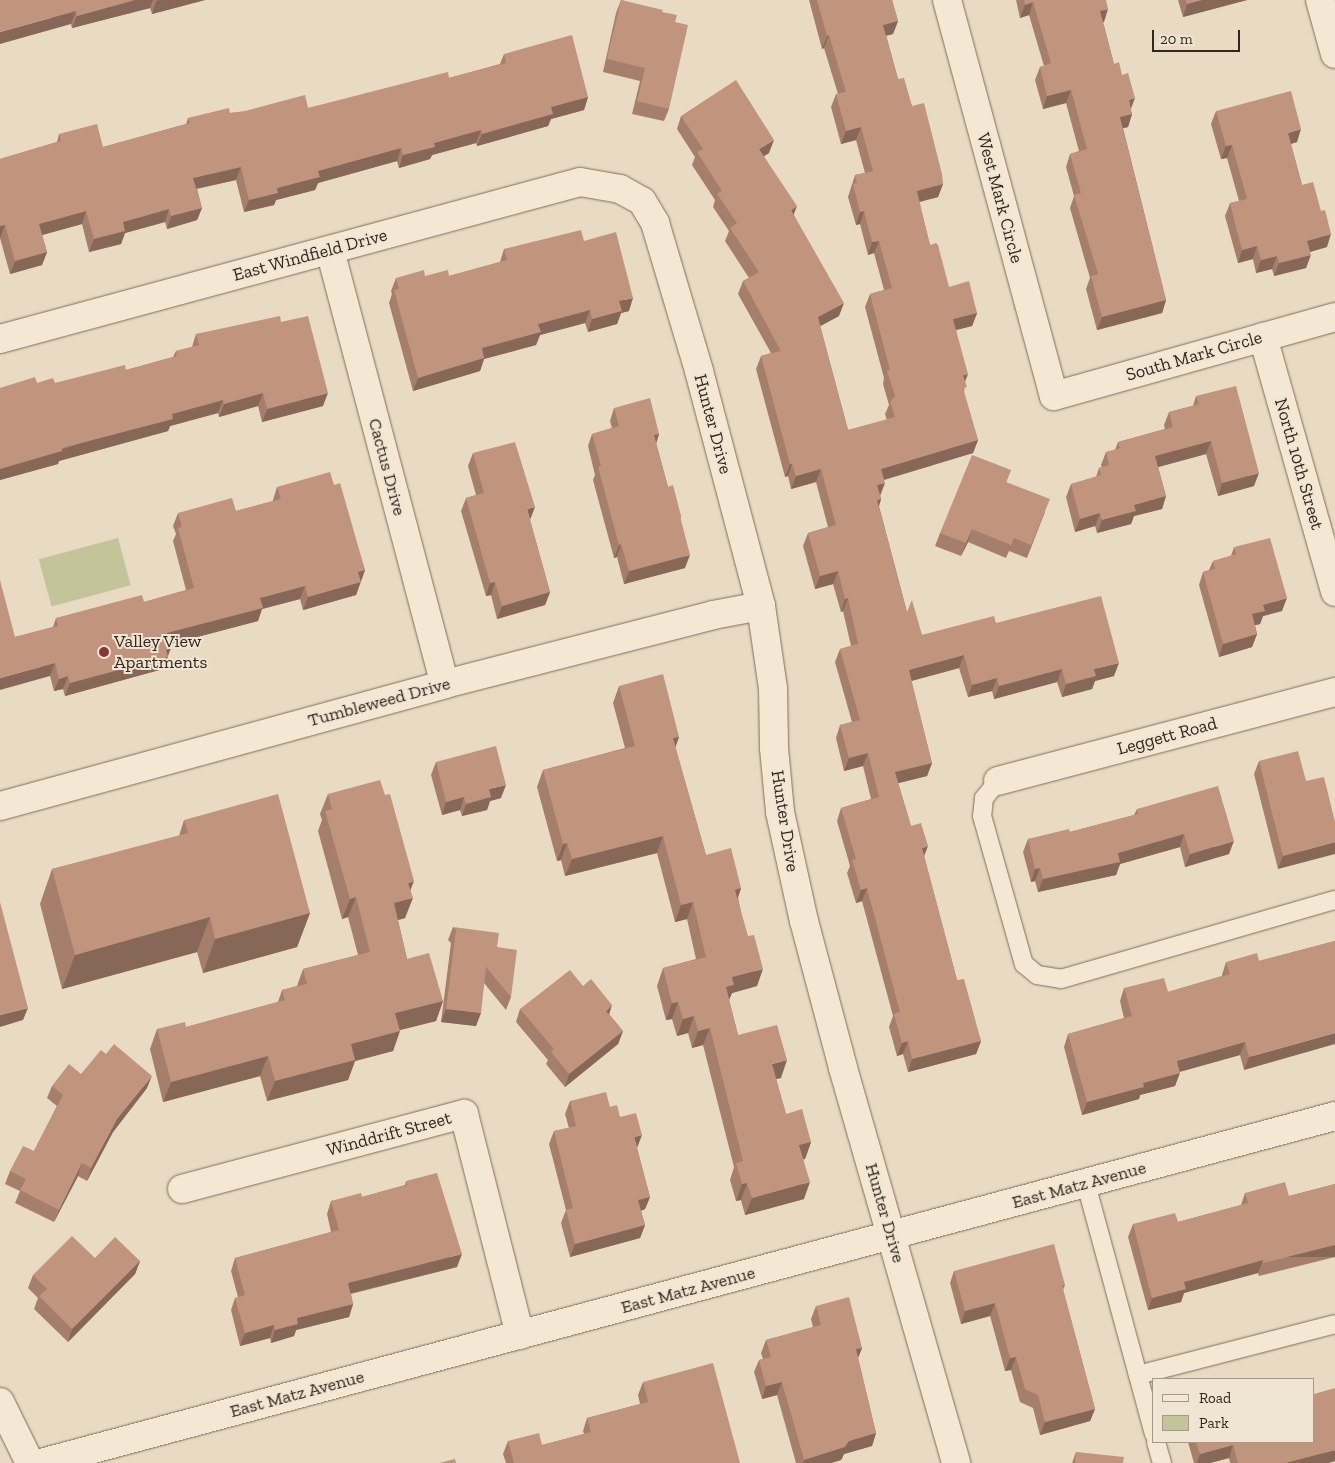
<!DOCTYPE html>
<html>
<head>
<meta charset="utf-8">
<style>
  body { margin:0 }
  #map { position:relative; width:1335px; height:1463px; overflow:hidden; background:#e8dac3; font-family:"Zilla Slab",serif }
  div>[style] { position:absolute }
  .green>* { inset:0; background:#c3c499; transform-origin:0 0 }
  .roads { filter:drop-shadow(0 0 1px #806c5c) drop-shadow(0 0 1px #806c5c) }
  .lane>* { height:18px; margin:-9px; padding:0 9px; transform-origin:9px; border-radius:9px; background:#f4e8d5 }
  .street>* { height:28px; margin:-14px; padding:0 14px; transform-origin:14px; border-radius:14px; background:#f4e8d5 }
  .secondary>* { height:28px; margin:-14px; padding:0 14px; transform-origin:14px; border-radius:14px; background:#f4e8d5 }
  .wall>* { inset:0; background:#a67f6c }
  .shaded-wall>* { inset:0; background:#876858; transform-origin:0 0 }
  .building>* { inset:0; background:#c1947d }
  .dots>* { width:14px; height:14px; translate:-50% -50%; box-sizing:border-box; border:2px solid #f0e5d2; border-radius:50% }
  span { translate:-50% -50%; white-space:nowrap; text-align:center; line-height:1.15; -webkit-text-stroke:4px #f0e5d2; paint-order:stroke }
  .street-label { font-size:18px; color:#32261e }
  .poi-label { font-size:18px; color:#32261e }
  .left { translate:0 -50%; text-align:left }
  .legend { position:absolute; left:1152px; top:1378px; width:162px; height:65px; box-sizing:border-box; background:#f0e5d2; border:1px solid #a4998a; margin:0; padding:6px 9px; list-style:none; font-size:15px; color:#32261e }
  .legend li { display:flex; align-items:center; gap:10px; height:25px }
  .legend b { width:25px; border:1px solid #a4998a }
  .scale { position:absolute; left:1152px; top:30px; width:88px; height:22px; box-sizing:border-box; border:2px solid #32261e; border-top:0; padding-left:6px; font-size:15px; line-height:18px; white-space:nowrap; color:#32261e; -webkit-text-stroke:4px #f0e5d2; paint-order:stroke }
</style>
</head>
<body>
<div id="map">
  <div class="green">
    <i style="left:118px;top:538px;width:49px;height:82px;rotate:75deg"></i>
  </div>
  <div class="roads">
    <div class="lane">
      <i style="left:998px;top:781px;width:22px;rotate:129deg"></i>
      <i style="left:984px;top:798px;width:18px;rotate:96deg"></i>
      <i style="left:982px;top:816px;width:154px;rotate:74.2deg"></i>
      <i style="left:1024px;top:964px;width:17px;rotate:40deg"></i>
      <i style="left:1037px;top:975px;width:24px;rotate:9deg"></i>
      <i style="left:1061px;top:979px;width:285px;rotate:-16.1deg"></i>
      <i style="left:1086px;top:1184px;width:259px;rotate:74.8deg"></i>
      <i style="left:1138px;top:1375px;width:203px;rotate:-14.5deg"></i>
      <i style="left:1156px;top:1442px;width:22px;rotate:74deg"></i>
    </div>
    <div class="street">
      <i style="left:947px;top:0;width:410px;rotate:74.9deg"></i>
      <i style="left:1054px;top:396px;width:292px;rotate:-15.7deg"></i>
      <i style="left:1320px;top:0;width:56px;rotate:74.5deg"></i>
      <i style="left:330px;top:250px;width:449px;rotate:75.2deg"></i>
      <i style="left:1263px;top:337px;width:265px;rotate:74.2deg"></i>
      <i style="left:0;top:339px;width:601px;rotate:-15.15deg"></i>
      <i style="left:580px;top:182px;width:41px;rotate:9.9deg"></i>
      <i style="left:620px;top:189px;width:25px;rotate:29deg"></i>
      <i style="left:642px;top:201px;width:26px;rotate:59deg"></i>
      <i style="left:655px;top:223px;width:154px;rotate:73.4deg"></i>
      <i style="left:699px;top:371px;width:243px;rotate:75.2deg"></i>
      <i style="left:761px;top:606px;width:83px;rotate:81.7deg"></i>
      <i style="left:773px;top:688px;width:60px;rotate:89deg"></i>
      <i style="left:774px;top:748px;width:64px;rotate:84.6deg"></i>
      <i style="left:780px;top:812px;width:112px;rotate:77.6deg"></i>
      <i style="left:804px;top:921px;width:152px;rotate:75.1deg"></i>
      <i style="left:843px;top:1068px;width:411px;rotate:74deg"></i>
      <i style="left:998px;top:781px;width:349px;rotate:-14.8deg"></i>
      <i style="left:0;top:806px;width:461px;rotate:-15.3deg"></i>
      <i style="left:445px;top:684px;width:277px;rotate:-14.4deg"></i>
      <i style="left:713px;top:615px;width:49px;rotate:-10.6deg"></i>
      <i style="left:182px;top:1189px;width:292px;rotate:-14.9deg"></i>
      <i style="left:464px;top:1114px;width:228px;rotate:75.8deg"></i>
    </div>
    <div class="secondary">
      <i style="left:0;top:1402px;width:68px;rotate:63.8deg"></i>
      <i style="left:41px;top:1463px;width:1340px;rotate:-15.01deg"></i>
    </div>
  </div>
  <div class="wall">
    <i style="clip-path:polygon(0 0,205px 0,152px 14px,150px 8px,72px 28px,71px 24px)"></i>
    <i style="clip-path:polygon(621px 0,662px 12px,669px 109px,664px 121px,632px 114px,640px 81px,603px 72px,616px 13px)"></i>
    <i style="clip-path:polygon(809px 0,892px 0,898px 21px,893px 34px,886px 35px,898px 79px,912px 106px,943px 184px,938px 197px,919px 202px,930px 245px,949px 287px,977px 313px,972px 326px,956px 330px,965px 382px,964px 393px,978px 440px,973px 453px,884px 480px,880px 495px,881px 499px,879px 506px,907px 612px,922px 635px,996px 623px,1114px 676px,1095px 681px,1092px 689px,1062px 697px,1057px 682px,994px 699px,992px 691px,968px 697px,959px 668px,911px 681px,932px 763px,927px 776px,898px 783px,911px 826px,924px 856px,957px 980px,981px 1041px,976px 1054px,908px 1072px,903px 1054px,897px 1056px,889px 1027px,893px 1016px,862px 901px,856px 903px,847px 873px,850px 866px,837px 821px,841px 808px,871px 799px,863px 766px,844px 771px,836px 738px,840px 725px,852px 722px,835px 662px,840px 649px,851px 646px,843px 611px,841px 612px,833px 584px,815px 589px,803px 546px,808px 533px,828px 527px,816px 482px,791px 489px,788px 476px,785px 477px,756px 369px,761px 356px,771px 353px,738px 294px,743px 281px,749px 278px,725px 241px,729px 231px,713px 207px,715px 200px,692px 165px,695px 157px,677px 129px,681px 116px,769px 153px,764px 156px,794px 215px,839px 316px,820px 326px,848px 430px,887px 420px,885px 414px,889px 405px,883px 384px,884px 378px,865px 307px,870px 294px,884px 290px,874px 253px,868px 255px,860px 224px,856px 225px,848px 197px,855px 175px,865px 173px,856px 140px,841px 144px,831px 107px,836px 94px,838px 94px,824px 48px,822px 49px)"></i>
    <i style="clip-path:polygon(1016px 0,1106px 0,1104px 22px,1103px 22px,1114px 64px,1132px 114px,1128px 127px,1123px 128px,1166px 300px,1162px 313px,1097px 330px,1086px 289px,1090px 278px,1070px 208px,1074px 196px,1066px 167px,1070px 154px,1079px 151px,1066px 103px,1043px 109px,1035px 80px,1040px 67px,1044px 66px,1029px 15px,1020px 18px)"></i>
    <i style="clip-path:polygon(1178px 0,1247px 0,1183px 17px)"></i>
    <i style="clip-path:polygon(504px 54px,588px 97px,584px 110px,551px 119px,548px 126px,477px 146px,476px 143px,432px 155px,430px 159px,399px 168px,397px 161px,318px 183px,315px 190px,276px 200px,274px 205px,244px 212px,236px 180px,197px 189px,202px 208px,197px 220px,167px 229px,165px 222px,125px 233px,121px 244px,89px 252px,82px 224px,42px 235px,47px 252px,42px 265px,10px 274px,0 238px,0 159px,57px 142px,59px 134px,103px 147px,186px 124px,188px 118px,230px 113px,308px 108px,449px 78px,500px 64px)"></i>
    <i style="clip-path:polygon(1216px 111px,1297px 142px,1291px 144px,1302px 185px,1327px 247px,1310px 252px,1306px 268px,1274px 276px,1272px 269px,1256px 273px,1253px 259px,1238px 263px,1225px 216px,1230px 203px,1239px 201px,1227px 158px,1221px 159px,1211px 124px)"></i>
    <i style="clip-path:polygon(584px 241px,629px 311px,621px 313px,617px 324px,588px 332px,585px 323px,540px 335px,536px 345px,484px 359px,480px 371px,413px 391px,389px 303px,392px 294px,391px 291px,396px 278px,449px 276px,500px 262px,504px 249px)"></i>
    <i style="clip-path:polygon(281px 322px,323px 406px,262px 422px,258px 406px,219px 417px,218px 413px,170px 426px,168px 431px,59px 461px,58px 464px,0 480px,0 388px,37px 383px,55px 383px,126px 370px,173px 357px,176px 351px,192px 347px,196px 334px)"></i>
    <i style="clip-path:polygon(1196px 396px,1254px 486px,1218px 496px,1206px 454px,1158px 467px,1166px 496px,1162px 509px,1134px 516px,1131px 524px,1097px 533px,1095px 526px,1075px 532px,1066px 497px,1071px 484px,1096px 477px,1099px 468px,1102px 467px,1101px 465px,1106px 452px,1115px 450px,1118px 442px,1165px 429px,1164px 425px,1169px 412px,1193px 406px)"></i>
    <i style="clip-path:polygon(614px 408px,659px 434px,656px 443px,668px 487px,681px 516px,680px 519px,685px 568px,624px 584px,617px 557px,614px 558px,593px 480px,595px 475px,588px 446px,592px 434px,612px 428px,610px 421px)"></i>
    <i style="clip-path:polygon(473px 453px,530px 520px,550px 592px,545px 605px,497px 619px,491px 595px,486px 596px,461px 511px,466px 498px,476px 495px,468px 466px)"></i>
    <i style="clip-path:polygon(1011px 470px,1006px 482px,1045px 512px,1027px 558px,1009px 551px,1006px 558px,968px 542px,961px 556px,935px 546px,940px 533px)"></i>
    <i style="clip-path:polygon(334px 485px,365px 570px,356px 595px,303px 610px,300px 599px,262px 609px,258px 621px,170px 644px,167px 661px,166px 662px,163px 669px,65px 696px,63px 689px,54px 691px,50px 676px,15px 637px,53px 627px,56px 618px,144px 602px,186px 590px,173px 541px,176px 534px,173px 526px,178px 513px,236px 511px,273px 501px,273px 500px,277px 487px)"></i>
    <i style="clip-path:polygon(1234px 547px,1282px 611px,1263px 616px,1260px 624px,1255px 625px,1257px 634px,1252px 647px,1219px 657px,1199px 585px,1203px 572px,1209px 570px,1213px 561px,1231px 556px)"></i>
    <i style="clip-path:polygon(619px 686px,679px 737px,675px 747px,706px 855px,741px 888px,738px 898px,757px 986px,732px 993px,729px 1000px,738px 1035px,781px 1078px,776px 1079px,786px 1114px,811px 1142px,805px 1159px,803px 1159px,804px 1199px,745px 1215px,741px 1200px,736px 1201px,730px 1180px,734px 1167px,703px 1045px,692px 1048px,688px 1033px,677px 1036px,672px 1019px,666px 1020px,657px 986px,663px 968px,696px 959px,687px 919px,675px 922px,657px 853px,565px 876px,561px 860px,557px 861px,537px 787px,543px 770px,625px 748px,613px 703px)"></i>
    <i style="clip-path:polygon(1259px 761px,1306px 781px,1335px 822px,1278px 869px,1254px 774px)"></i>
    <i style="clip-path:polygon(436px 762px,501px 798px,490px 801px,487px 810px,462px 816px,460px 810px,442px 815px,431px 775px)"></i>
    <i style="clip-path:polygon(328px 794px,410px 891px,405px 918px,398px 920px,407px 959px,443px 1001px,436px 1021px,400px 1030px,393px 1051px,355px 1061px,348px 1080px,267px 1101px,260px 1076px,163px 1102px,150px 1049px,157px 1029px,186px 1027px,278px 1002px,282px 990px,297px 986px,303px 969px,358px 955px,348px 917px,342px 919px,318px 831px,322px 820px,320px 814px)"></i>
    <i style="clip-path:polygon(1137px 809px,1229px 854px,1185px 867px,1180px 847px,1120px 864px,1116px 875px,1038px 892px,1035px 881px,1031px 882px,1023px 852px,1028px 839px,1070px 832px,1134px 815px)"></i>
    <i style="clip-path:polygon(184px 820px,310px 913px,297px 947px,203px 973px,197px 952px,62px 989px,40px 904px,52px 869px,179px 836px)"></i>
    <i style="clip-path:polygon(453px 927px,497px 947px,511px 997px,506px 1010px,484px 983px,476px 1026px,441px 1022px,451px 943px,448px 940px)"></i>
    <i style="clip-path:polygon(1335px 941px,1244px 1070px,1240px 1055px,1179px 1072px,1175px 1086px,1140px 1095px,1139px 1099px,1082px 1115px,1064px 1047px,1068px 1034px,1124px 1018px,1120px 1001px,1124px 988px,1168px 992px,1222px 976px,1222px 975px,1226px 962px,1259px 961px)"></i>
    <i style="clip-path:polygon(583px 986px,609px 1014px,623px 1031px,618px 1044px,565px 1087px,546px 1064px,548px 1060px,516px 1022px,520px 1009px)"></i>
    <i style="clip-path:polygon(81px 1074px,147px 1088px,113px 1132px,87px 1181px,78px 1176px,54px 1222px,15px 1203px,20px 1191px,5px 1184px,10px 1171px,34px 1151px,57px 1106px,47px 1098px,52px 1086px)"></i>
    <i style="clip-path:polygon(570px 1101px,610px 1107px,620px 1117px,637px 1148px,650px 1197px,645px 1209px,641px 1211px,645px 1225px,640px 1238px,570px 1257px,561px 1223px,566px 1210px,549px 1144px,554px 1131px,569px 1128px,565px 1114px)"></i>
    <i style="clip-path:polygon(406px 1181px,457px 1267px,351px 1294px,353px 1304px,349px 1317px,296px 1330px,294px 1336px,271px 1343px,270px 1338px,240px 1346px,231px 1310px,235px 1298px,238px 1297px,231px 1271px,235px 1258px,331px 1232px,327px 1214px,331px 1201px,362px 1197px,405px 1185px)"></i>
    <i style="clip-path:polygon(1335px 1184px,1335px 1257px,1259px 1276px,1258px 1273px,1184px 1293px,1181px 1302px,1148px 1310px,1128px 1237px,1133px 1224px,1178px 1222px,1241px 1205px,1245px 1193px,1289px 1196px)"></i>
    <i style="clip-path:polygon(95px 1258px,140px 1261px,135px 1274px,68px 1342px,34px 1309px,38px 1298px,28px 1288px,33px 1275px)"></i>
    <i style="clip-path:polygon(954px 1271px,1065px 1285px,1063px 1290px,1095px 1409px,1090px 1421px,1040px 1435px,1033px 1408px,1020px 1402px,1011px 1370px,1005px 1371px,990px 1316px,961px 1324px,950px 1283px)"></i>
    <i style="clip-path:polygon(816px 1306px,862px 1348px,858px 1358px,876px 1433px,872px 1446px,844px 1454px,841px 1460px,831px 1463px,796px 1463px,777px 1395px,762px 1399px,754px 1372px,759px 1360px,763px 1359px,761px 1353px,766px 1340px,813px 1327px,811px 1319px)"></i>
    <i style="clip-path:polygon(643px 1382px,740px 1463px,506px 1463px,503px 1454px,508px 1441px,542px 1445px,584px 1434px,583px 1431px,587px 1418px,640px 1404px,638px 1395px)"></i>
    <i style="clip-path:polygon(1188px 1442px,1314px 1442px,1335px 1461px,1328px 1463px,1230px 1463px,1229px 1458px,1210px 1463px,1194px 1463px)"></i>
    <i style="clip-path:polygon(1076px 1452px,1123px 1463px,1072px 1463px)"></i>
  </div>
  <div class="shaded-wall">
    <i style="clip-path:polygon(135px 0,153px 0,150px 8px,72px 28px,77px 16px)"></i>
    <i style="clip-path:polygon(161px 0,205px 0,152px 14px,156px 1px)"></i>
    <i style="clip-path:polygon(1202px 0,1247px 0,1183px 17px,1187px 4px)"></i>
    <i style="clip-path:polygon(1033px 2px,1029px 15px,1020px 18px,1025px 5px)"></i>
    <i style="clip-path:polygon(1108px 9px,1104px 22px,1095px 24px,1100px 11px)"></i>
    <i style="clip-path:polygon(76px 11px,71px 24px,0 44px,0 32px)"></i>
    <i style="clip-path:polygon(898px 21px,893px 34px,878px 38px,883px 25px)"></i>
    <i style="clip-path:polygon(829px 35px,824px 48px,822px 49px,827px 36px)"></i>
    <i style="clip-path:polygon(1071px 90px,1066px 103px,1043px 109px,1047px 96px)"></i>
    <i style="clip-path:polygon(588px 97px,584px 110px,551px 119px,548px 126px,477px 146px,482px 134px,551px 107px)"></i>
    <i style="clip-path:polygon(1135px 98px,1130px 111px,1129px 100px)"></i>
    <i style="clip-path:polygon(1132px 114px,1128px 127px,1116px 130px,1120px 117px)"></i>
    <i style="clip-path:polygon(861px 127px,856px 140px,841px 144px,846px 131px)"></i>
    <i style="clip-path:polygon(1301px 129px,1297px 142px,1283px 146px,1288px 133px)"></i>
    <i style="clip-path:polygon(481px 130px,476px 143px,432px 155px,430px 159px,399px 168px,403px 155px,434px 143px)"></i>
    <i style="clip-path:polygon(774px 140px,769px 153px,754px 162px,759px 149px)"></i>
    <i style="clip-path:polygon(1232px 145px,1227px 158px,1221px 159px,1226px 146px)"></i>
    <i style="clip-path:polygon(401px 148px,397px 161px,318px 183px,315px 190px,276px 200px,274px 205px,244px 212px,249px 200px,318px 171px)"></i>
    <i style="clip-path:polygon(241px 167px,236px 180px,189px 190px,193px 178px)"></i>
    <i style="clip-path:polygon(943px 184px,938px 197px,912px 204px,917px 191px)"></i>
    <i style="clip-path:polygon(797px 206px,792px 219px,791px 210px)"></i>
    <i style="clip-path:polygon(202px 208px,197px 220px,167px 229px,171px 216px)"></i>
    <i style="clip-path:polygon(169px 209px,165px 222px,125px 233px,121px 244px,89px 252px,94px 239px,123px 222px)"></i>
    <i style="clip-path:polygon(86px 211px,82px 224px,35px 237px,39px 224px)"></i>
    <i style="clip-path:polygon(864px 211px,860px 224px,856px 225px,860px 212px)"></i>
    <i style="clip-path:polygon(5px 225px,0 238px,0 226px)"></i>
    <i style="clip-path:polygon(1331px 234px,1327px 247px,1302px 254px,1307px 241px)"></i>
    <i style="clip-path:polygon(879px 241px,874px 253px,868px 255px,872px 242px)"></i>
    <i style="clip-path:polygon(1257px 246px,1253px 259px,1238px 263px,1242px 250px)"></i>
    <i style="clip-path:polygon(47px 252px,42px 265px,10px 274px,15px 261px)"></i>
    <i style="clip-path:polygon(1311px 255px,1306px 268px,1274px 276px,1279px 263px)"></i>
    <i style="clip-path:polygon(1277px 256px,1272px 269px,1256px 273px,1261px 260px)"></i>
    <i style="clip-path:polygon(633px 298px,629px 311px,621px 313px,617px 324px,588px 332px,592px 319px,619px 301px)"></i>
    <i style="clip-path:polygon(1166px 300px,1162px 313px,1097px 330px,1102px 317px)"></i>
    <i style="clip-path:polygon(844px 303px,839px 316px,813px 330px,818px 317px)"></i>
    <i style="clip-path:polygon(590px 310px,585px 323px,540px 335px,536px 345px,484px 359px,480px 371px,413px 391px,418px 378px,482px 348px,538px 324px)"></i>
    <i style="clip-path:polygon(977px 313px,972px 326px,948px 332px,953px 319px)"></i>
    <i style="clip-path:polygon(968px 374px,963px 387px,963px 375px)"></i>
    <i style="clip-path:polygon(263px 393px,258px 406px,219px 417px,224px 404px)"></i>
    <i style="clip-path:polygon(328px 393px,323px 406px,262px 422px,267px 409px)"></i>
    <i style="clip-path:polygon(223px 400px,218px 413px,170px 426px,168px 431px,59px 461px,58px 464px,0 480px,0 469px,172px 414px)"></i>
    <i style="clip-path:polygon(659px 434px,655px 447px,654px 435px)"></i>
    <i style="clip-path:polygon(978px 440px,973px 453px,876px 482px,881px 469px)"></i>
    <i style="clip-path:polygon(1211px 441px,1206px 454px,1151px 469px,1155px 456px)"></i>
    <i style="clip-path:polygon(790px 464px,792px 464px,788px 476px,785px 477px)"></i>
    <i style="clip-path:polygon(821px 469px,816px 482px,791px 489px,796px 476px)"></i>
    <i style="clip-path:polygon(1259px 473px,1254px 486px,1218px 496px,1222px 483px)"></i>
    <i style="clip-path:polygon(885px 483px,880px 496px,877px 485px)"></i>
    <i style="clip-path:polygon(1166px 496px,1162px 509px,1134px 516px,1131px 524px,1097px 533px,1102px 520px,1134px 505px)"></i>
    <i style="clip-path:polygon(881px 499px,877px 512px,877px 500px)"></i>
    <i style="clip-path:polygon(535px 507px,530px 520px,527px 509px)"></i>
    <i style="clip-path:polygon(1100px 513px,1095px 526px,1075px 532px,1080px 519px)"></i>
    <i style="clip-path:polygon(972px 529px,968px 542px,961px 556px,966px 543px)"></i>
    <i style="clip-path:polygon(621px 544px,617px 557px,614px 558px,619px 545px)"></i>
    <i style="clip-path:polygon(690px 555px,685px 568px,624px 584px,629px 571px)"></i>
    <i style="clip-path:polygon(365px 570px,356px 595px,303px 610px,308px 597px,358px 572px)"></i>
    <i style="clip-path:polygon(838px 571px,833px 584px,815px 589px,820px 576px)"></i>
    <i style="clip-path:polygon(495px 582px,491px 595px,486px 596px,490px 583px)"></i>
    <i style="clip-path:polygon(305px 586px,300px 599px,262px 609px,258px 621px,163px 646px,167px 633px,260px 598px)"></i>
    <i style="clip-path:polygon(550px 592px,545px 605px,497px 619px,502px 606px)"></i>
    <i style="clip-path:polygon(848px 598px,843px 611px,841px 612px,845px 599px)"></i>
    <i style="clip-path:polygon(1287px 598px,1282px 611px,1263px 616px,1260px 624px,1247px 627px,1252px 614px,1263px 605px)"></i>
    <i style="clip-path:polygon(1257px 634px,1252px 647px,1219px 657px,1223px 644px)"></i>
    <i style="clip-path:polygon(171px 648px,163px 669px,65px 696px,70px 683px)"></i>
    <i style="clip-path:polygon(964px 655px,959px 668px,904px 683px,909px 670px)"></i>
    <i style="clip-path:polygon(55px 663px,50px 676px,0 690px,0 678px)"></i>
    <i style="clip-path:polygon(1119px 663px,1114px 676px,1095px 681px,1092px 689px,1062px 697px,1066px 684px,1094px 669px)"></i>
    <i style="clip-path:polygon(1062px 669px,1057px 682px,994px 699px,999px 686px)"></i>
    <i style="clip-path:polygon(68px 676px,63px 689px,54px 691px,59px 679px)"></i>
    <i style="clip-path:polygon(997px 678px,992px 691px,968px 697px,972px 685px)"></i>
    <i style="clip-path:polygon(679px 737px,673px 754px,673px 738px)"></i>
    <i style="clip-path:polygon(868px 753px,863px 766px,844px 771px,849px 758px)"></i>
    <i style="clip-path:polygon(932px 763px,927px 776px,891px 785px,895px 772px)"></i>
    <i style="clip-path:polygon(506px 785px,501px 798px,490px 801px,487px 810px,462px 816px,466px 804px,489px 789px)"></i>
    <i style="clip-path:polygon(464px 797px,460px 810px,442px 815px,446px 802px)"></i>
    <i style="clip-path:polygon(1184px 834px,1180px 847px,1120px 864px,1116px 875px,1038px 892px,1043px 879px,1118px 853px)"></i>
    <i style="clip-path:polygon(663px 836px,657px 853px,565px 876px,572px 859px)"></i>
    <i style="clip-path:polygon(1234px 841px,1229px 854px,1185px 867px,1190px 854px)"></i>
    <i style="clip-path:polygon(1335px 842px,1335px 854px,1278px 869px,1283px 856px)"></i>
    <i style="clip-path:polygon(567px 843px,561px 860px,557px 861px,563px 844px)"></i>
    <i style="clip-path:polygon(928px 846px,923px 859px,922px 848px)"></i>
    <i style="clip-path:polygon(1040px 868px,1035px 881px,1031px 882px,1035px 869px)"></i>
    <i style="clip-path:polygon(414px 881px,407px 899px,413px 898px,405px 918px,387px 923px,394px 903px,408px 883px)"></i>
    <i style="clip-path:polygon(741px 888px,735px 905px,735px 890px)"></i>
    <i style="clip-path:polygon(867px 888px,862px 901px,856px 903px,861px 890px)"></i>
    <i style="clip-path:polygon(356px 897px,348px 917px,342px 919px,350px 899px)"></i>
    <i style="clip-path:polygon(693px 902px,687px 919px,675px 922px,681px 905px)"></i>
    <i style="clip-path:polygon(310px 913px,297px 947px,203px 973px,215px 939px)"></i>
    <i style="clip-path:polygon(210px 917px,197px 952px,62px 989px,75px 955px)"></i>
    <i style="clip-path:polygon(763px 969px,757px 986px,732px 993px,728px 1002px,726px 987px,732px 977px)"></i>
    <i style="clip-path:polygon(443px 1001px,436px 1021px,388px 1033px,395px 1013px)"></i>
    <i style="clip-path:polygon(678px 1002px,672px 1019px,666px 1020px,672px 1003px)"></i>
    <i style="clip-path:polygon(612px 1005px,608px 1018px,606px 1011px)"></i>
    <i style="clip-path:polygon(28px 1008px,23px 1020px,0 1027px,0 1015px)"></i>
    <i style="clip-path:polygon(446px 1009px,481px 1013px,476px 1026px,441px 1022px)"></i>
    <i style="clip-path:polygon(694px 1016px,688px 1033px,677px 1036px,683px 1019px)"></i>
    <i style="clip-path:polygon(710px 1028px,703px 1045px,692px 1048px,698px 1031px)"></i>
    <i style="clip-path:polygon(400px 1031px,393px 1051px,355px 1061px,348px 1080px,267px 1101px,275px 1081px,351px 1044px)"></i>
    <i style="clip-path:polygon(623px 1031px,618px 1044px,565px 1087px,569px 1074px)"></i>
    <i style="clip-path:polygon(1335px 1033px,1335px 1044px,1244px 1070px,1249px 1057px)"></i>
    <i style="clip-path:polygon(908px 1041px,903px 1054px,897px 1056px,902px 1043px)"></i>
    <i style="clip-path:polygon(981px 1041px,976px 1054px,908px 1072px,912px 1059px)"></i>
    <i style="clip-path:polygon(1245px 1042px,1240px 1055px,1172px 1074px,1177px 1061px)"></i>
    <i style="clip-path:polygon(268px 1056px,260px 1076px,163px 1102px,171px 1082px)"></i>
    <i style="clip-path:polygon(787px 1060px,781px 1078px,766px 1081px,772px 1064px)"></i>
    <i style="clip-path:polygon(1180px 1073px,1175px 1086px,1140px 1095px,1139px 1099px,1082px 1115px,1087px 1102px,1143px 1083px)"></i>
    <i style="clip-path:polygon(152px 1076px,147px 1088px,113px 1132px,87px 1181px,91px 1168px,117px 1119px)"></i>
    <i style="clip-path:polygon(642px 1135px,637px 1148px,634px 1137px)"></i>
    <i style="clip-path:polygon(811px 1142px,805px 1159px,793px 1162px,799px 1145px)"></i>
    <i style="clip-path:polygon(82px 1163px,78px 1176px,54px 1222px,59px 1210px)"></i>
    <i style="clip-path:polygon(810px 1182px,804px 1199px,745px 1215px,752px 1198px)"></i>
    <i style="clip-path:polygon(747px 1183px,741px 1200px,736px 1201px,742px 1184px)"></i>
    <i style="clip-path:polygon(650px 1197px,645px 1209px,634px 1213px,638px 1200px)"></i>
    <i style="clip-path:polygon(645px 1225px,640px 1238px,570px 1257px,575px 1244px)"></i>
    <i style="left:1335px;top:1245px;width:12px;height:74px;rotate:90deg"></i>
    <i style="clip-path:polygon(462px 1254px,457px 1267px,343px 1295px,348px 1283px)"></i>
    <i style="clip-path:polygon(1263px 1260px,1258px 1273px,1184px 1293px,1181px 1302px,1148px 1310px,1152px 1298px,1184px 1282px)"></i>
    <i style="clip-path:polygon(140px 1261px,135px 1274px,68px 1342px,72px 1329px)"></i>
    <i style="clip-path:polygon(995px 1303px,990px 1316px,961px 1324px,965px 1311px)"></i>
    <i style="clip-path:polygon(353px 1304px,349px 1317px,296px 1330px,294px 1336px,271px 1343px,275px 1330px,297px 1318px)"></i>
    <i style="clip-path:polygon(274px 1325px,270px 1338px,240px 1346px,245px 1333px)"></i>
    <i style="clip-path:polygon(862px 1348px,857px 1360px,856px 1349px)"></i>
    <i style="clip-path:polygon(1016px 1357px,1011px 1370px,1005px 1371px,1010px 1358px)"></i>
    <i style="clip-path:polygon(782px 1382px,777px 1395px,762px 1399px,766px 1386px)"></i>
    <i style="clip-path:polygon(1095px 1409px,1090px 1421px,1040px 1435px,1045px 1422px)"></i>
    <i style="clip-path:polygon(876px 1433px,872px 1446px,844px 1454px,841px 1460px,831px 1463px,803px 1463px,804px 1460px,849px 1441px)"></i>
    <i style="clip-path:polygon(1233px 1445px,1229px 1458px,1210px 1463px,1197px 1463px,1200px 1454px)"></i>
    <i style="clip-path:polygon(1335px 1450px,1335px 1461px,1328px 1463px,1285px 1463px)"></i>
  </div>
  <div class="building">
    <i style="clip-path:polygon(0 0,135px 0,77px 16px,76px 11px,0 32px)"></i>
    <i style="clip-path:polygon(621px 0,663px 10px,662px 12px,677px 15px,675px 22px,688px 25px,669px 109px,637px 101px,645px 68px,607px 59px)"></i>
    <i style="clip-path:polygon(817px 0,892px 0,898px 21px,883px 25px,898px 79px,904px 78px,912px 106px,924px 103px,942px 174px,943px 184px,917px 191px,930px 245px,936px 243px,938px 245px,949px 287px,969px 281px,977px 313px,953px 319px,968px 374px,963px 375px,967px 387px,963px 388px,978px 440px,881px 469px,885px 483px,877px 485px,881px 499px,877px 500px,907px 612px,912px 600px,922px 635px,994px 616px,996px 623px,1101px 596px,1119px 663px,1094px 669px,1096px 676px,1066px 684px,1062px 669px,999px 686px,997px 678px,972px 685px,964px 655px,909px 670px,932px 763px,895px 772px,911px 826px,921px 823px,928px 846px,922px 848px,957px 980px,964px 979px,981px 1041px,912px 1059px,908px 1041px,902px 1043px,894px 1014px,900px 1012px,867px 888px,861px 890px,852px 860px,856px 859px,841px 808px,879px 797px,868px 753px,849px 758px,840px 725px,860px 720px,840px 649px,858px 644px,848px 598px,845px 599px,838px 571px,820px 576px,808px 533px,836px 525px,821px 469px,796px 476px,792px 464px,790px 464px,761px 356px,781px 351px,743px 281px,759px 272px,730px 228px,737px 223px,717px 194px,722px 191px,697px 152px,703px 149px,681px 116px,736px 80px,774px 140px,759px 149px,797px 206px,791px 210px,844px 303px,818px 317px,848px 430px,895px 417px,890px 402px,895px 396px,887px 371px,890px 370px,870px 294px,892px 288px,879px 241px,872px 242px,864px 211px,860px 212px,853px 184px,857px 183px,855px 175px,873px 171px,861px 127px,846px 131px,836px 94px,846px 92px,829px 35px,827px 36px)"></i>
    <i style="clip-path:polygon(1024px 0,1106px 0,1108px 9px,1100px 11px,1114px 64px,1119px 62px,1122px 75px,1128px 73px,1135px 98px,1129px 100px,1132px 114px,1120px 117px,1166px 300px,1102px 317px,1091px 276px,1098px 274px,1074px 195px,1081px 193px,1070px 154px,1087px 149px,1071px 90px,1047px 96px,1040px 67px,1051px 63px,1033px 2px,1025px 5px)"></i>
    <i style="clip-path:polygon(1186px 0,1202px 0,1187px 4px)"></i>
    <i style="clip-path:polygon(572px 35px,588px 97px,551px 107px,553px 114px,482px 134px,481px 130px,434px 143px,435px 147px,403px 155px,401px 148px,318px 171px,320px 177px,277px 188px,278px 193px,249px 200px,241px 167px,193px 178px,202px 208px,171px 216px,169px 209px,123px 222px,125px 231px,94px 239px,86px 211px,39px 224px,47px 252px,15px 261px,5px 225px,0 226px,0 159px,61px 141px,59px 134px,97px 124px,103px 147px,190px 123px,188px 118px,229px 108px,230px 113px,245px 111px,305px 95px,308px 108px,448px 72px,449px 78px,506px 63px,504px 54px)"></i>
    <i style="clip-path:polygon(1291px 91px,1301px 129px,1288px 133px,1302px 185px,1313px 182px,1321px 211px,1325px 210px,1331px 234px,1307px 241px,1311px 255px,1279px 263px,1277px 256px,1261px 260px,1257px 246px,1242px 250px,1230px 203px,1247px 199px,1232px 145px,1226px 146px,1216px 111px)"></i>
    <i style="clip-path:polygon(581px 230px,584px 241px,616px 232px,633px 298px,619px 301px,622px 311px,592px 319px,590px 310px,538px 324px,541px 332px,482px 348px,484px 358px,418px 378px,394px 290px,399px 289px,396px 278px,424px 270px,425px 276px,448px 270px,449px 276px,507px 260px,504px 249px)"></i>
    <i style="clip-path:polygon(280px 316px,281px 322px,308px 316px,328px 393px,267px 409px,263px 393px,224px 404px,223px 400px,172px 414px,173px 419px,62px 448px,62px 451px,0 469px,0 388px,35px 377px,37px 383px,53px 378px,55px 383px,125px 365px,126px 370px,177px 356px,176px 351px,199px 345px,196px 334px)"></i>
    <i style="clip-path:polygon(1236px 386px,1259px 473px,1222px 483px,1211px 441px,1155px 456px,1166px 496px,1134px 505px,1136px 511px,1102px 520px,1100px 513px,1080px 519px,1071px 484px,1101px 475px,1099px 468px,1109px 465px,1106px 452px,1120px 448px,1118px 442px,1173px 427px,1169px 412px,1199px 404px,1196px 396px)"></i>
    <i style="clip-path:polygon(650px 398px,659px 434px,654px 435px,668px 487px,673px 485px,681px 516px,680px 516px,690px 555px,629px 571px,621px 544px,619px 545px,598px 467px,601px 466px,592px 434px,619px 426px,614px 408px)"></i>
    <i style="clip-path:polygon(515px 442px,535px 507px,527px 509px,550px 592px,502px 606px,495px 582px,490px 583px,466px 498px,484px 493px,473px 453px)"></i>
    <i style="clip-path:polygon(972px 455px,1011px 470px,1006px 482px,1050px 499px,1031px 545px,1014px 538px,1011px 545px,972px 529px,966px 543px,940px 533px)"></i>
    <i style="clip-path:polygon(330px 472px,334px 485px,340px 483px,365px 570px,358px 572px,361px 582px,308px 597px,305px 586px,260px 598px,263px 608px,167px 633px,171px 648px,166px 650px,168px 657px,70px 683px,68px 676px,59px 679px,55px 663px,0 678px,0 580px,15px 637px,58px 626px,56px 618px,142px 595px,144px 602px,194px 588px,178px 528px,182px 527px,178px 513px,232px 498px,236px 511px,281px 499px,277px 487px)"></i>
    <i style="clip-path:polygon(1270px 538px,1287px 598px,1263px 605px,1265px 611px,1252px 614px,1257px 634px,1223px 644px,1203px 572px,1215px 569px,1213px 561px,1236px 554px,1234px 547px)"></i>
    <i style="clip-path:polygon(663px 674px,679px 737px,673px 738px,706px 855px,731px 848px,741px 888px,735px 890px,748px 936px,754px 935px,763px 969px,732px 977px,734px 985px,726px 987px,738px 1035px,777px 1025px,787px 1060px,772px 1064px,786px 1114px,802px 1109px,811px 1142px,799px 1145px,810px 1182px,752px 1198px,747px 1183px,742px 1184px,736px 1163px,743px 1161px,710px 1028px,698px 1031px,694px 1016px,683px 1019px,678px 1002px,672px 1003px,663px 968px,706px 957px,693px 902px,681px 905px,663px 836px,572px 859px,567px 843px,563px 844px,543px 770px,635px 746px,619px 686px)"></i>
    <i style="clip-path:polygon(496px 746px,506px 785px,489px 789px,491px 797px,466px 804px,464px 797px,446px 802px,436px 762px)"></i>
    <i style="clip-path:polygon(1298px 751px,1306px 781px,1324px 777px,1335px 822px,1335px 842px,1283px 856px,1259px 761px)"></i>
    <i style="clip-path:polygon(380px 780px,385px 795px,390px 794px,414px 881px,408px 883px,413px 898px,394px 903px,407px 959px,429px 953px,443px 1001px,395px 1013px,400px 1031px,351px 1044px,355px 1060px,275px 1081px,268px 1056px,171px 1082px,157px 1029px,185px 1022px,186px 1027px,285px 1000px,282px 990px,307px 984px,303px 969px,370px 952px,356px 897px,350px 899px,325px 811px,332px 809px,328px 794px)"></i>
    <i style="clip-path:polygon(1218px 786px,1234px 841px,1190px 854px,1184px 834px,1118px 853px,1120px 862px,1043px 879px,1040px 868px,1035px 869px,1028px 839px,1069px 829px,1070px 832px,1138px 814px,1137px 809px)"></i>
    <i style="clip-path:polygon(278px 794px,310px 913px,215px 939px,210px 917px,75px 955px,52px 869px,188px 833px,184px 820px)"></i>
    <i style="clip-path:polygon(0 902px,28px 1008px,0 1015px)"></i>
    <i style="clip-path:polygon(453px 927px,499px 933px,497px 947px,517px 950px,511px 997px,486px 967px,481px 1013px,446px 1009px,456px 930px)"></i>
    <i style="clip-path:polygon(1335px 941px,1335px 1033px,1249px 1057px,1245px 1042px,1177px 1061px,1180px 1073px,1143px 1083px,1144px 1087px,1087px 1102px,1068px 1034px,1132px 1016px,1124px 988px,1164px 978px,1168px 992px,1230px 974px,1226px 962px,1257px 953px,1259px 961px)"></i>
    <i style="clip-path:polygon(570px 970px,583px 986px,591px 979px,612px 1005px,606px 1011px,623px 1031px,569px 1074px,551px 1052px,554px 1049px,520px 1009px)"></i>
    <i style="clip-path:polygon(114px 1044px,152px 1076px,117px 1119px,91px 1168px,82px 1163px,59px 1210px,20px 1190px,26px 1179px,10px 1171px,23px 1146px,34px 1151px,63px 1095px,52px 1086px,69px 1064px,81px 1074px,101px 1050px,106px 1054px)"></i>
    <i style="clip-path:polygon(606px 1092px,610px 1107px,617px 1105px,620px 1117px,636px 1113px,642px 1135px,634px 1137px,650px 1197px,638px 1200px,645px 1225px,575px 1244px,566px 1210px,573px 1208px,554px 1131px,576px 1126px,570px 1101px)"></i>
    <i style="clip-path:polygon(437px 1173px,462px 1254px,348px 1283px,353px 1304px,297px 1318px,298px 1324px,275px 1330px,274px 1325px,245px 1333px,235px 1298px,245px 1295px,235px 1258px,339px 1230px,331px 1201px,361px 1193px,362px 1197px,407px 1185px,406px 1181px)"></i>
    <i style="clip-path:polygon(1285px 1182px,1289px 1196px,1335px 1184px,1335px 1245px,1263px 1263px,1263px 1260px,1184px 1282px,1186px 1289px,1152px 1298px,1133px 1224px,1175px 1213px,1178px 1222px,1248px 1203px,1245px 1193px)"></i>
    <i style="clip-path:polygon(72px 1236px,95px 1258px,115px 1237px,140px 1261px,72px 1329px,39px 1296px,47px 1289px,33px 1275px)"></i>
    <i style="clip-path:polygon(1054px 1244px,1065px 1285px,1062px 1285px,1095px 1409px,1045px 1422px,1038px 1395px,1025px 1389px,1016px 1357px,1010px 1358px,995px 1303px,965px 1311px,954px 1271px)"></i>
    <i style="clip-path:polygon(849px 1297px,862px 1348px,856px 1349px,876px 1433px,849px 1441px,845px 1447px,804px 1460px,782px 1382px,766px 1386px,759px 1360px,771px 1357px,766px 1340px,821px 1325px,816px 1306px)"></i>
    <i style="clip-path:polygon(713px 1363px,740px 1463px,514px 1463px,508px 1441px,539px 1433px,542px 1445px,591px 1432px,587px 1418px,648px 1402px,643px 1382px)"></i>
    <i style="clip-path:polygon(1335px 1388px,1335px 1450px,1285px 1463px,1238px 1463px,1233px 1445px,1200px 1454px,1196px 1442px,1314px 1442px,1314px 1394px)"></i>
    <i style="clip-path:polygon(1076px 1452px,1124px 1457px,1123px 1463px,1075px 1463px)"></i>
    <i style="clip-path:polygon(455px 1459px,456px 1463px,439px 1463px)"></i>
  </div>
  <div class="dots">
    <i style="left:104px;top:652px;background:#87343b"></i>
  </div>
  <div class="street-label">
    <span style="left:1000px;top:198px;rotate:75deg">West Mark Circle</span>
    <span style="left:310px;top:255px;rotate:-15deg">East Windfield Drive</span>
    <span style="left:1194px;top:356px;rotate:-16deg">South Mark Circle</span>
    <span style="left:713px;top:424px;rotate:75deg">Hunter Drive</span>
    <span style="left:1299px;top:464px;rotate:74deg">North 10th Street</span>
    <span style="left:387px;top:467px;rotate:75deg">Cactus Drive</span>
    <span style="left:379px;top:702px;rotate:-15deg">Tumbleweed Drive</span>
    <span style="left:1167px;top:736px;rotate:-15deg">Leggett Road</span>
    <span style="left:785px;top:821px;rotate:81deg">Hunter Drive</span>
    <span style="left:389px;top:1134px;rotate:-15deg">Winddrift Street</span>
    <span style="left:1079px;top:1185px;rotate:-15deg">East Matz Avenue</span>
    <span style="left:885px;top:1213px;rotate:74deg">Hunter Drive</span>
    <span style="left:688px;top:1290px;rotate:-15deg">East Matz Avenue</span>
    <span style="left:297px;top:1394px;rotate:-15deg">East Matz Avenue</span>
  </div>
  <div class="poi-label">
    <span class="left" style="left:114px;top:652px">Valley View<br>Apartments</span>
  </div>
  <ul class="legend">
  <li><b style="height:6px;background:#f4e8d5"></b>Road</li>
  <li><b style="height:14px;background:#c3c499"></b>Park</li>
  </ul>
  <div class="scale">20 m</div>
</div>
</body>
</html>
